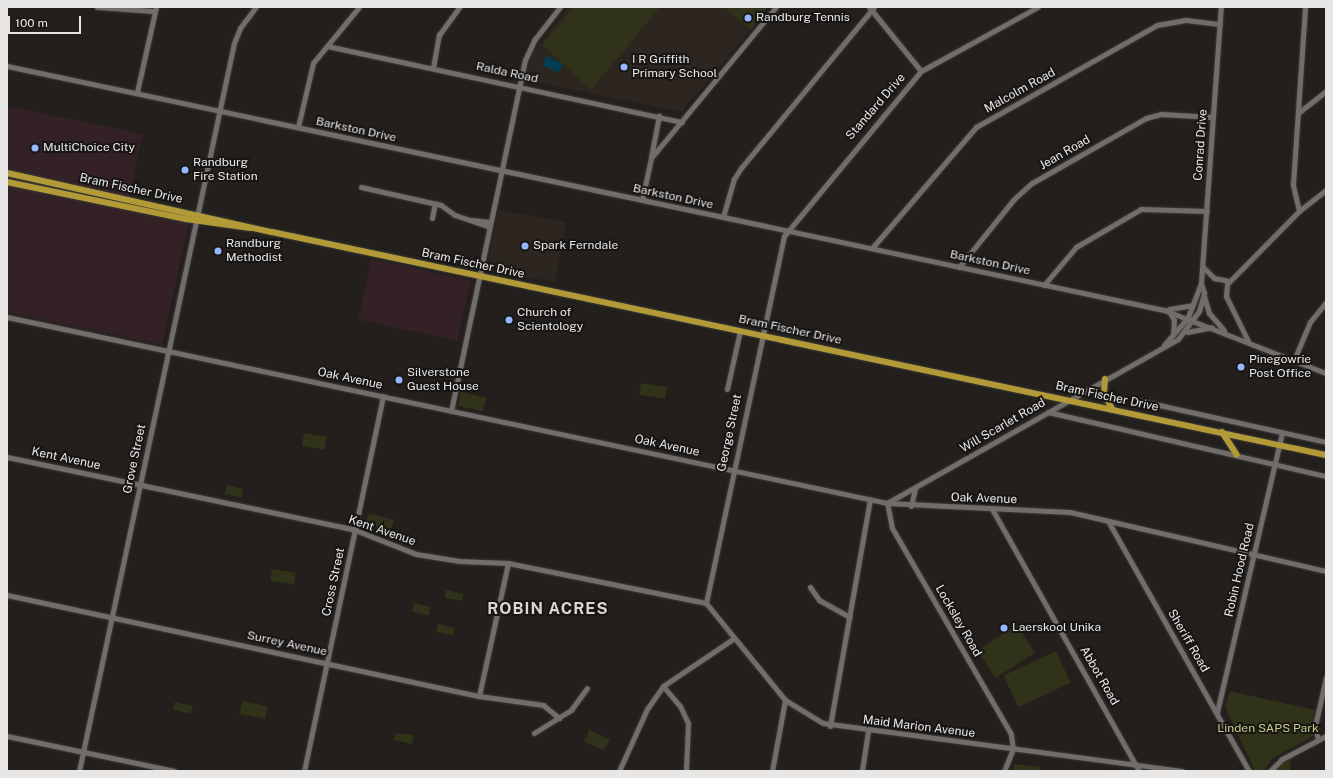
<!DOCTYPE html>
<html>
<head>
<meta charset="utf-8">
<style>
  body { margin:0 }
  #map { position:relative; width:1333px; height:778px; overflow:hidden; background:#221f1d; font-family:"Public Sans",sans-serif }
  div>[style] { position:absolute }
  .commercial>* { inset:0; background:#332126; transform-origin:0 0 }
  .built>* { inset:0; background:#2d251f; transform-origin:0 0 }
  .green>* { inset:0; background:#303219; transform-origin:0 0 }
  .water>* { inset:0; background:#023e53; transform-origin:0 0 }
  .roads { filter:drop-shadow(0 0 1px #3c3a38) drop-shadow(0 0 1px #3c3a38) }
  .minor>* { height:5px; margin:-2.5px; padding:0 2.5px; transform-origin:2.5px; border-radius:2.5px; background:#706d6a }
  .major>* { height:6px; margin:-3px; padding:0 3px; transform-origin:3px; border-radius:3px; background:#b29b36 }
  .dots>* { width:11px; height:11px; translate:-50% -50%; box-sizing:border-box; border:2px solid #181614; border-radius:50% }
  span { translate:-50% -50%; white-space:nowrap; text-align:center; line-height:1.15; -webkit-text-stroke:4px #181614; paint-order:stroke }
  .poi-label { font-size:12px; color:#e9e7e6 }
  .left { translate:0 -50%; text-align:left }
  .street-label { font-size:12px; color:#e9e7e6 }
  .park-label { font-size:12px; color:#c7ce85 }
  .district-label { font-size:16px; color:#dad6d3; font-weight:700; letter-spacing:1px }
  .frame { position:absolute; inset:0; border:8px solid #e9e7e6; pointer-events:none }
  .scale { position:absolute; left:8px; top:16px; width:73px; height:18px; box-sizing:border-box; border:2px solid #e9e7e6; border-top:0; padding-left:5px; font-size:12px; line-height:14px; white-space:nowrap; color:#e9e7e6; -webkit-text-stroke:3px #181614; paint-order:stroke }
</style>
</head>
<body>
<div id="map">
  <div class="commercial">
    <i style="clip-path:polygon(7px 106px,143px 134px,127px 210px,189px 223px,162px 345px,7px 312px)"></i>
    <i style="left:371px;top:259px;width:102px;height:62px;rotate:12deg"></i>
  </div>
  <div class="built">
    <i style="clip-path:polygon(569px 7px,724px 7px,751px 30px,681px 112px,526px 80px,532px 53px)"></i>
    <i style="left:498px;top:210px;width:69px;height:61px;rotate:10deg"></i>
  </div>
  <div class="green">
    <i style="clip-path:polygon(574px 7px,660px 7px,591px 90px,542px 45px)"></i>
    <i style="clip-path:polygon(724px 7px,768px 7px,751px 30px)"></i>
    <i style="left:641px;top:383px;width:26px;height:12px;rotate:9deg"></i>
    <i style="left:461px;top:392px;width:26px;height:14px;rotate:13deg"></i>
    <i style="left:304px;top:433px;width:23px;height:13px;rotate:10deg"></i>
    <i style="left:227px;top:485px;width:17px;height:9px;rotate:13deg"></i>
    <i style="left:369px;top:513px;width:26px;height:12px;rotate:16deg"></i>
    <i style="left:272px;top:569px;width:24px;height:12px;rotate:9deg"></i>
    <i style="clip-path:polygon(446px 590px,463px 594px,462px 601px,445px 598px)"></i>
    <i style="left:414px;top:603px;width:17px;height:9px;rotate:13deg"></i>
    <i style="left:438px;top:624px;width:17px;height:8px;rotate:13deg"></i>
    <i style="left:1017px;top:625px;width:33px;height:47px;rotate:57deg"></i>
    <i style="left:1056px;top:651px;width:35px;height:58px;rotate:65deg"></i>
    <i style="clip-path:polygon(1230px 691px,1315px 710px,1313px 736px,1272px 759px,1264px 771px,1255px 771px,1225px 707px)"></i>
    <i style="left:242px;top:701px;width:26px;height:13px;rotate:11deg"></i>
    <i style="left:175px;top:702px;width:18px;height:8px;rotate:13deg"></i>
    <i style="clip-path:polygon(589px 730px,610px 740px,604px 750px,584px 742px)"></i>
    <i style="clip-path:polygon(396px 733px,414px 735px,412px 744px,394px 740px)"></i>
    <i style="clip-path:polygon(1291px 758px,1290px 771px,1272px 771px,1276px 767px)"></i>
    <i style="clip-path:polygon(1014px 764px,1040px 767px,1039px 771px,1013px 771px)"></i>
  </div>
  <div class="water">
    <i style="left:547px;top:56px;width:18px;height:10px;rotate:27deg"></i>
  </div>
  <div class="roads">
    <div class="minor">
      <i style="left:97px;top:7px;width:57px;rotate:4deg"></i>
      <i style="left:869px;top:7px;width:82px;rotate:50.9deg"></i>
      <i style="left:327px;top:46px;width:363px;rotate:12.1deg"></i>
      <i style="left:7px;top:66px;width:1182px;rotate:11.91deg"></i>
      <i style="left:1164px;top:310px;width:174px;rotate:21.3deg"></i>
      <i style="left:433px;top:68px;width:34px;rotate:-80deg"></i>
      <i style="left:439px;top:35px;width:34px;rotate:-54deg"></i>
      <i style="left:137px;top:92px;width:87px;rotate:-77.4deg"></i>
      <i style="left:1298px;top:113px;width:36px;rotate:-38deg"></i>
      <i style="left:298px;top:127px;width:66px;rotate:-76.8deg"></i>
      <i style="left:313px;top:63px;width:72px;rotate:-50.6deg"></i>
      <i style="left:651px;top:157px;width:42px;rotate:-79deg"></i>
      <i style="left:361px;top:187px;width:82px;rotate:12.7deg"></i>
      <i style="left:441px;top:205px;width:17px;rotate:36deg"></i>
      <i style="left:455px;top:215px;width:36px;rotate:19deg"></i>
      <i style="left:642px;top:200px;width:43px;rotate:-77.9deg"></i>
      <i style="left:651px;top:158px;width:196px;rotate:-50.4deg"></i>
      <i style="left:1299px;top:211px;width:28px;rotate:-103deg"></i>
      <i style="left:1293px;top:184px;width:177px;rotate:-86.1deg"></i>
      <i style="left:723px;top:217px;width:40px;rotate:-74deg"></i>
      <i style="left:734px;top:179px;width:13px;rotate:-58deg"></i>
      <i style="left:741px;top:168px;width:209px;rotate:-50.4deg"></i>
      <i style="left:432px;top:218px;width:15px;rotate:-79deg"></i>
      <i style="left:472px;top:220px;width:18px;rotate:6deg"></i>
      <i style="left:872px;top:248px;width:160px;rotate:-49.3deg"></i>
      <i style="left:976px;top:127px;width:208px;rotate:-29.4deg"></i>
      <i style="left:1157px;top:25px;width:29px;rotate:-10deg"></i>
      <i style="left:1186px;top:20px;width:34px;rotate:7deg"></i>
      <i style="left:959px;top:267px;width:87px;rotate:-51deg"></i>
      <i style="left:1014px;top:199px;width:24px;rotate:-42deg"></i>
      <i style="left:1032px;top:183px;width:131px;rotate:-29.7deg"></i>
      <i style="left:1146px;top:118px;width:16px;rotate:-15deg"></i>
      <i style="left:1161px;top:114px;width:52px;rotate:3.3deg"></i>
      <i style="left:1203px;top:267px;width:16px;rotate:45deg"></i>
      <i style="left:1214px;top:278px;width:15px;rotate:11deg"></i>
      <i style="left:1044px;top:285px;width:50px;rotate:-49.9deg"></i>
      <i style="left:1076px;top:247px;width:75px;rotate:-30.3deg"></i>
      <i style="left:1141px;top:209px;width:66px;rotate:1.7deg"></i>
      <i style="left:1204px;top:296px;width:18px;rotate:74deg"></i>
      <i style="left:1209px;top:313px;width:23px;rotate:49deg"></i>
      <i style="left:1169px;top:309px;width:24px;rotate:-9deg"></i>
      <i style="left:1169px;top:311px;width:10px;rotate:61deg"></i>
      <i style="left:1174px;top:320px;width:14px;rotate:94deg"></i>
      <i style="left:7px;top:317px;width:899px;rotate:11.93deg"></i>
      <i style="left:887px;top:503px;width:183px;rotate:2.8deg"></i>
      <i style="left:1070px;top:512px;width:263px;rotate:13deg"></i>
      <i style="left:1187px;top:332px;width:25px;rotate:-11deg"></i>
      <i style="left:1248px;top:341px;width:50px;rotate:-116.1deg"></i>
      <i style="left:1226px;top:296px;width:12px;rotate:-85deg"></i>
      <i style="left:1227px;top:284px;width:103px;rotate:-45.4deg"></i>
      <i style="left:1299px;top:211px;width:34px;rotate:-38deg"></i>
      <i style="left:1164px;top:345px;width:37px;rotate:-49deg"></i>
      <i style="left:1188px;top:317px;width:36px;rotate:-69deg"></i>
      <i style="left:1201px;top:283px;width:277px;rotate:-85.9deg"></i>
      <i style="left:1294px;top:360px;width:41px;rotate:-67.2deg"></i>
      <i style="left:1310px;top:322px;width:26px;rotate:-51deg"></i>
      <i style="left:727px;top:389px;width:59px;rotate:-77.4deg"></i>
      <i style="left:1141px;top:401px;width:189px;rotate:12.5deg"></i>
      <i style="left:451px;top:411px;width:359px;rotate:-78.1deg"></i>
      <i style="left:525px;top:60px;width:23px;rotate:-65deg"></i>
      <i style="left:535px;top:39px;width:41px;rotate:-52deg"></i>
      <i style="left:1048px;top:412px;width:285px;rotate:13deg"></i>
      <i style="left:7px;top:457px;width:356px;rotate:11.8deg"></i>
      <i style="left:355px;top:530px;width:66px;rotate:21.5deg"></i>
      <i style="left:416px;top:554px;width:44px;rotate:9.2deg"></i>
      <i style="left:459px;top:561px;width:49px;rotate:2.3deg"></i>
      <i style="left:508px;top:563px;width:202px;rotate:11.4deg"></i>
      <i style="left:911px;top:506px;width:18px;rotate:-77deg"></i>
      <i style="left:992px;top:509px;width:300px;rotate:60.7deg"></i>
      <i style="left:1108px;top:521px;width:287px;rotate:60.6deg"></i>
      <i style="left:810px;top:587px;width:16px;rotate:55deg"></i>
      <i style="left:819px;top:600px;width:35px;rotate:29deg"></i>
      <i style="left:7px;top:595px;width:483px;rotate:12.1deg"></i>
      <i style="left:479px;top:696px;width:65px;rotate:8deg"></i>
      <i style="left:543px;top:705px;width:21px;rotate:39deg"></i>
      <i style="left:706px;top:603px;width:375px;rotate:-78deg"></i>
      <i style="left:784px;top:236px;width:214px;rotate:-50.3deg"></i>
      <i style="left:921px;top:71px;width:133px;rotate:-28.7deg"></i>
      <i style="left:706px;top:603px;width:125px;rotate:50.8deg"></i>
      <i style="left:785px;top:700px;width:44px;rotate:31.2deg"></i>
      <i style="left:823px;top:723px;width:362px;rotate:7.6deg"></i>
      <i style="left:663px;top:686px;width:26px;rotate:50deg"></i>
      <i style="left:680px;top:706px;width:19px;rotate:65deg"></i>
      <i style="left:688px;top:723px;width:48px;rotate:92.4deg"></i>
      <i style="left:479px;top:696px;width:136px;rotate:-77.7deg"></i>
      <i style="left:1217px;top:712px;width:287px;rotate:-76.9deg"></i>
      <i style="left:830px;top:726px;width:230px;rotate:-80deg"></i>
      <i style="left:534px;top:733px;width:44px;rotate:-31.9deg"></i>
      <i style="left:571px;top:710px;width:27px;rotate:-54deg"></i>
      <i style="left:7px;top:736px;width:171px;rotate:11.8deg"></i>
      <i style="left:1318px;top:740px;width:14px;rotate:-102deg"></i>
      <i style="left:1315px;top:726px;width:50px;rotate:-77.3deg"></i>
      <i style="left:79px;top:771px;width:744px;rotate:-77.98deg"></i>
      <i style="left:234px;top:43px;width:16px;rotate:-68deg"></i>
      <i style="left:240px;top:28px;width:26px;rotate:-53deg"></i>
      <i style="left:304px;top:771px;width:383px;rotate:-78.1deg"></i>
      <i style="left:619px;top:771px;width:68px;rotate:-65.7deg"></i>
      <i style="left:647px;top:709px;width:28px;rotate:-55deg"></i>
      <i style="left:663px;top:686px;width:84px;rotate:-33.9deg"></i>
      <i style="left:772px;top:771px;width:72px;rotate:-79.6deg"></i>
      <i style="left:862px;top:771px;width:40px;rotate:-81.5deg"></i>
      <i style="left:1004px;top:771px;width:24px;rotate:-68deg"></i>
      <i style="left:1013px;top:749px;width:15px;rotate:-98deg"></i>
      <i style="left:1011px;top:734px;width:238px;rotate:-120deg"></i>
      <i style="left:892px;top:528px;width:25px;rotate:-101deg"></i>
      <i style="left:887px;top:503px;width:334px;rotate:-29.4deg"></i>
      <i style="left:1178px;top:339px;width:35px;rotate:-53deg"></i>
      <i style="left:1199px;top:311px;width:19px;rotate:-74deg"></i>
      <i style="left:1204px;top:293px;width:10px;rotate:-107deg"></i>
      <i style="left:1270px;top:771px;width:17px;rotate:-45deg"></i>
      <i style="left:1282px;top:759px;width:50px;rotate:-27.6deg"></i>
    </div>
    <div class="major">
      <i style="left:7px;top:173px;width:271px;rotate:12.6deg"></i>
      <i style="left:272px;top:232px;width:1077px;rotate:11.95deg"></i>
      <i style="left:7px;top:182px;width:183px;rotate:11.7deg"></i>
      <i style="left:186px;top:219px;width:65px;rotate:8deg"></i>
      <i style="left:1105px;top:379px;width:15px;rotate:94deg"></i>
      <i style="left:1104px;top:394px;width:18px;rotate:61deg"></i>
      <i style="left:1222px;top:432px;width:27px;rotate:57deg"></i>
    </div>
  </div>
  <div class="dots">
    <i style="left:748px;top:18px;background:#94b7fd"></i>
    <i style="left:624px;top:67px;background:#94b7fd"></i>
    <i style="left:35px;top:148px;background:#94b7fd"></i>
    <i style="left:185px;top:170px;background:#94b7fd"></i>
    <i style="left:525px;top:246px;background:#94b7fd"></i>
    <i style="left:218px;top:251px;background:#94b7fd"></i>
    <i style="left:509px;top:320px;background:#94b7fd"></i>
    <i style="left:1241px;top:367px;background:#94b7fd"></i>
    <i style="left:399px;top:380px;background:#94b7fd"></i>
    <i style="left:1004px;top:628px;background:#94b7fd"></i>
  </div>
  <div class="poi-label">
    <span class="left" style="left:756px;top:18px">Randburg Tennis</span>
    <span class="left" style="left:632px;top:67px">I R Griffith<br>Primary School</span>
    <span class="left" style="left:43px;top:148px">MultiChoice City</span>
    <span class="left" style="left:193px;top:170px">Randburg<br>Fire Station</span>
    <span class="left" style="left:226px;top:251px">Randburg<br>Methodist</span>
    <span class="left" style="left:533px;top:246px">Spark Ferndale</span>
    <span class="left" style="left:517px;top:320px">Church of<br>Scientology</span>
    <span class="left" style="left:1249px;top:367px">Pinegowrie<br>Post Office</span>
    <span class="left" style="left:407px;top:380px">Silverstone<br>Guest House</span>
    <span class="left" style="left:1012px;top:628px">Laerskool Unika</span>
  </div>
  <div class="street-label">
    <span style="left:507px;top:73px;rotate:12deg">Ralda Road</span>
    <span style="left:1020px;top:91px;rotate:-29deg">Malcolm Road</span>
    <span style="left:876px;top:107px;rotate:-49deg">Standard Drive</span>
    <span style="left:356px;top:130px;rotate:12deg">Barkston Drive</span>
    <span style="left:1201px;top:145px;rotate:-86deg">Conrad Drive</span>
    <span style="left:1065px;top:153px;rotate:-30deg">Jean Road</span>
    <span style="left:131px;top:189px;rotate:12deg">Bram Fischer Drive</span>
    <span style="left:673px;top:197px;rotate:12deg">Barkston Drive</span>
    <span style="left:990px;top:263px;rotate:12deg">Barkston Drive</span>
    <span style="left:473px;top:264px;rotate:12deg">Bram Fischer Drive</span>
    <span style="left:790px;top:330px;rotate:12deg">Bram Fischer Drive</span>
    <span style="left:350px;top:379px;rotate:12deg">Oak Avenue</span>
    <span style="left:1107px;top:397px;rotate:12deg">Bram Fischer Drive</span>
    <span style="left:1003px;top:426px;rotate:-30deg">Will Scarlet Road</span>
    <span style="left:730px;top:433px;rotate:-78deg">George Street</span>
    <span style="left:667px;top:446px;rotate:12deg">Oak Avenue</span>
    <span style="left:66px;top:459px;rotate:12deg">Kent Avenue</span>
    <span style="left:135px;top:459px;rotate:-78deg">Grove Street</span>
    <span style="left:984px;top:499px;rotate:2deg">Oak Avenue</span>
    <span style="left:382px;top:531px;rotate:19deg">Kent Avenue</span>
    <span style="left:1240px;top:570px;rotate:-77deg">Robin Hood Road</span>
    <span style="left:334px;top:582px;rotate:-78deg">Cross Street</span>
    <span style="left:958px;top:621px;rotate:60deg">Locksley Road</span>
    <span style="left:1188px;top:641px;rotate:60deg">Sheriff Road</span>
    <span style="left:287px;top:644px;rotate:12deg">Surrey Avenue</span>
    <span style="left:1099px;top:676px;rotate:60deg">Abbot Road</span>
    <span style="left:919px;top:727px;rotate:7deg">Maid Marion Avenue</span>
  </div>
  <div class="park-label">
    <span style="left:1268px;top:729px">Linden SAPS Park</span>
  </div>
  <div class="district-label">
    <span style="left:548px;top:609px">ROBIN ACRES</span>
  </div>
  <div class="frame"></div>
  <div class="scale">100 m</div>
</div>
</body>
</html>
